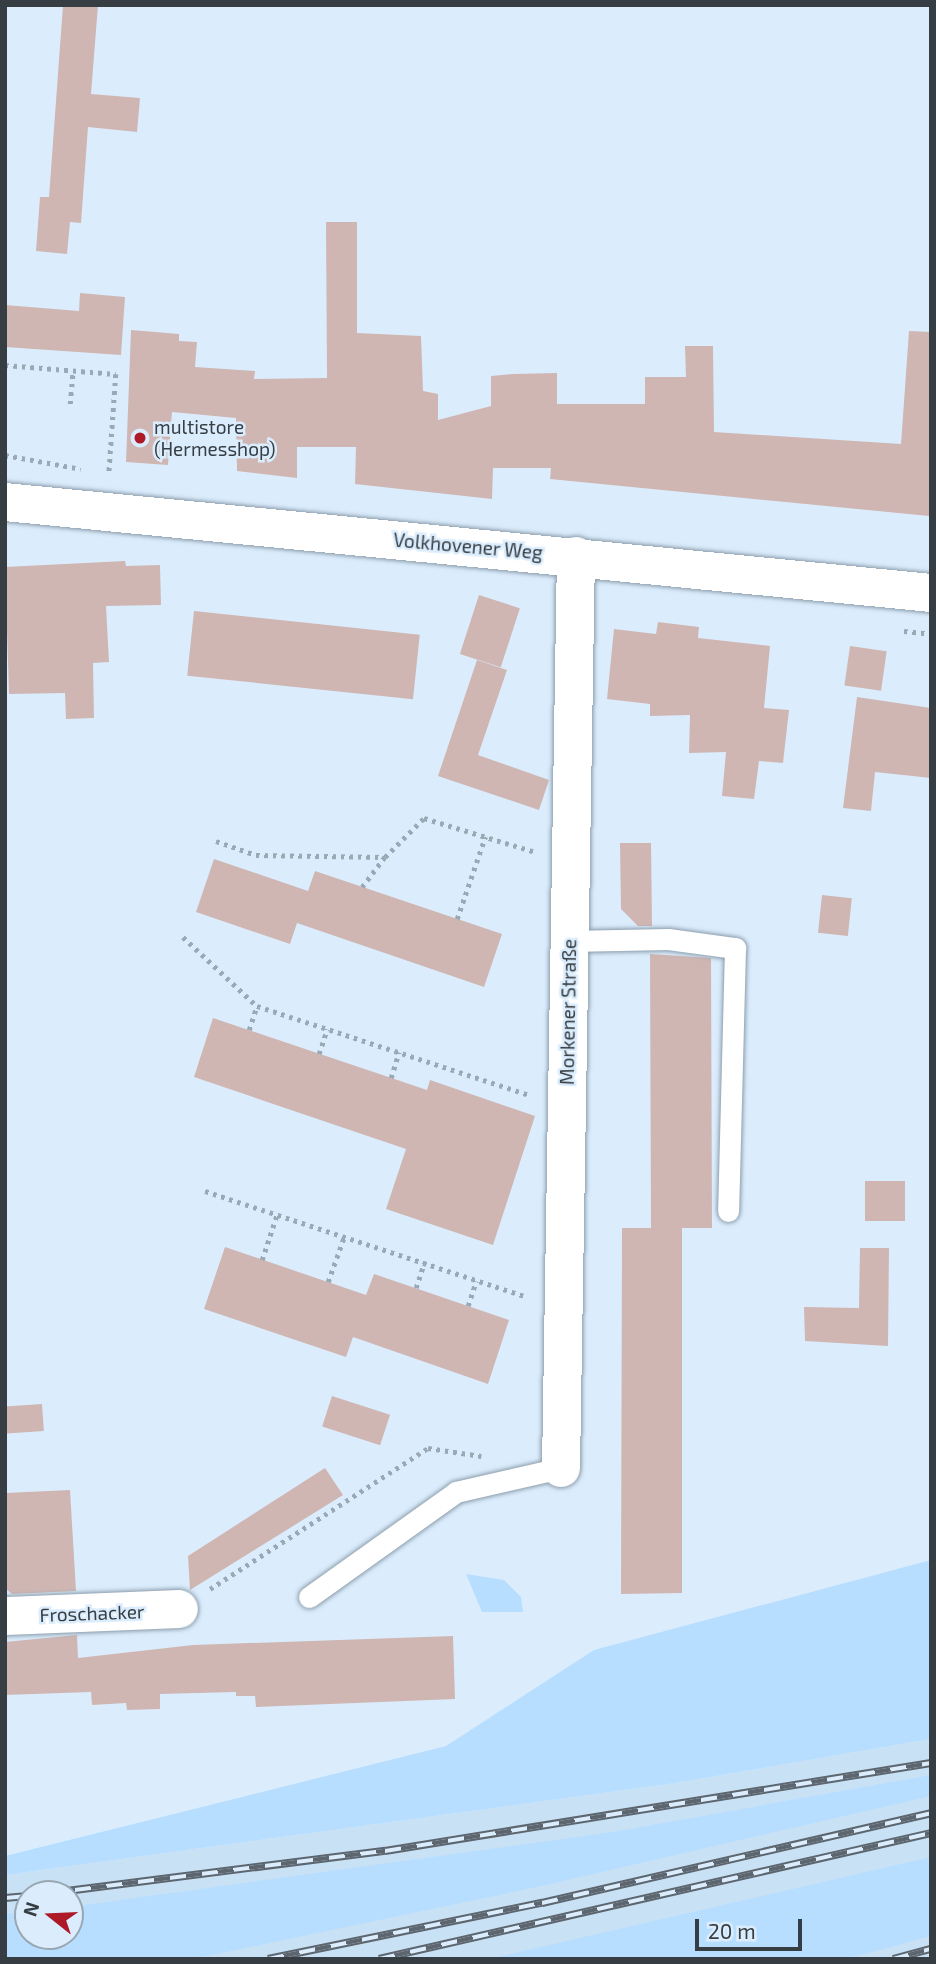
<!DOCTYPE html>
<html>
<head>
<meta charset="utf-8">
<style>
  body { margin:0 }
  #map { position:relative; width:936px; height:1964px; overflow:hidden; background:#dbedfd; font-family:"Exo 2",sans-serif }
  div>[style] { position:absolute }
  .built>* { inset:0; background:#c8e1f5 }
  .green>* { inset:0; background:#b8deff }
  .building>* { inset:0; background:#cfb6b3; transform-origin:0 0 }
  .path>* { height:4.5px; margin-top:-2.25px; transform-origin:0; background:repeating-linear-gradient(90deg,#9ba9b5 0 3.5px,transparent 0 8.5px) }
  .roads { filter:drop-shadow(0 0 2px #8c9dab) drop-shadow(0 0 2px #8c9dab) }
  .service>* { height:21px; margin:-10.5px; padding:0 10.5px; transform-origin:10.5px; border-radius:10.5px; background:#fff }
  .minor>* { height:38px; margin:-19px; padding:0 19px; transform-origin:19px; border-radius:19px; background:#fff }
  .tertiary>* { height:38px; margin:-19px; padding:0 19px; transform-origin:19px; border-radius:19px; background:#fff }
  .rail>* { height:8px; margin-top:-4px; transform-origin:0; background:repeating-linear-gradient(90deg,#dbedfd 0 16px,#5d666f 0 32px); box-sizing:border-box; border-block:2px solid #5d666f }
  .dots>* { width:19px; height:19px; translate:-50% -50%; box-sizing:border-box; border:4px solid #dbedfd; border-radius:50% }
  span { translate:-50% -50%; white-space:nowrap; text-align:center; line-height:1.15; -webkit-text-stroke:5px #dbedfd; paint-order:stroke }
  .poi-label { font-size:19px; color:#363d43 }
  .left { translate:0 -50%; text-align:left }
  .street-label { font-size:19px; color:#363d43 }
  .frame { position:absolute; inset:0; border:7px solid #363d43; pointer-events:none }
  .north { position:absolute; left:14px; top:1880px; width:70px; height:70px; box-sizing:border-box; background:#dbedfd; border:2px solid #99a7b3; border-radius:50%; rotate:288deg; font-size:19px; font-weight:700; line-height:28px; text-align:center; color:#363d43 }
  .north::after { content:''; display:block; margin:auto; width:24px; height:32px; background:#ad1927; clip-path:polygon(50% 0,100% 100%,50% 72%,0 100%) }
  .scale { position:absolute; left:695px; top:1919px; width:107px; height:32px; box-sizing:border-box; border:4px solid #363d43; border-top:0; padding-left:9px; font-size:21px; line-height:24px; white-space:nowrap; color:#363d43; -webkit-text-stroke:5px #dbedfd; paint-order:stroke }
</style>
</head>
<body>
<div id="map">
  <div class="built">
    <i style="clip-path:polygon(evenodd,931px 1739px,931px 1959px,5px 1959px,5px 1875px,675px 1783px,931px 1739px,28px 1894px,70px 1894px,70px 1936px,28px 1936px,28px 1894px)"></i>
  </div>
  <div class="green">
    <i style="clip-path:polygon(931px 1560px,931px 1739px,675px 1783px,5px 1875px,5px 1856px,446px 1746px,594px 1650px)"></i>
    <i style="clip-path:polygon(466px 1574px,504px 1580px,521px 1597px,523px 1612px,482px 1612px)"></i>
    <i style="clip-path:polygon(931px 1775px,931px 1796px,537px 1887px,193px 1959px,5px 1959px,5px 1914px,28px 1912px,28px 1936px,70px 1936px,70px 1907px,613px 1832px)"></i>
    <i style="clip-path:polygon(931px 1857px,931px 1936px,869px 1953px,841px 1959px,489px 1959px)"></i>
  </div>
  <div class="building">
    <i style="clip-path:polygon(63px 5px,98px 5px,91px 94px,140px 98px,137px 132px,88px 127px,81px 223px,70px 222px,67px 254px,36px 251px,40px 197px,49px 197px)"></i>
    <i style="clip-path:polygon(326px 222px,357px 222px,357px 333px,421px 336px,423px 391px,438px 394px,438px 420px,491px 406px,491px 376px,513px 374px,557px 373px,557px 404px,645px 404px,645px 377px,686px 377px,685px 346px,713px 346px,714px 432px,901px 444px,909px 331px,931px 332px,929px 516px,550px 479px,551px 468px,493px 468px,492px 499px,355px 484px,356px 447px,297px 447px,297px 478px,237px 471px,236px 418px,172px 412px,168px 465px,126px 462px,131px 330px,179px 334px,179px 341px,197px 342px,195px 367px,255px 371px,254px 379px,327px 378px)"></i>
    <i style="clip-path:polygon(80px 293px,125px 297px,121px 355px,5px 347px,5px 305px,79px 311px)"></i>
    <i style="clip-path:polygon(125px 561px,126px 566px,160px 565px,161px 605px,106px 606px,109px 662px,93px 663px,94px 718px,66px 719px,65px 693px,9px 694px,5px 567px)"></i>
    <i style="left:479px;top:595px;width:43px;height:62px;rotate:18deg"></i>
    <i style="left:194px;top:611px;width:227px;height:65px;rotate:6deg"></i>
    <i style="clip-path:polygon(658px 622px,699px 627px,698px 638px,770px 646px,764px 708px,789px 710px,783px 763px,759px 761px,754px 799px,722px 796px,726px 752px,689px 753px,690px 715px,650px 716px,650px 704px,607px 699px,614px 629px,656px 634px)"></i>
    <i style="left:850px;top:646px;width:37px;height:40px;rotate:8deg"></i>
    <i style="clip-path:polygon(477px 660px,507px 670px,478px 755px,549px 780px,539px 810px,438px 776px)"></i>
    <i style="clip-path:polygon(857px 697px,931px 708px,931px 778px,875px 772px,871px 811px,843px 808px)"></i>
    <i style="clip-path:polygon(620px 843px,651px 843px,652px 926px,638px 926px,621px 909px)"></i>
    <i style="clip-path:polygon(214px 859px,308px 891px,315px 871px,502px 934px,484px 987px,297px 923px,290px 944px,196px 912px)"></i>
    <i style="left:822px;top:895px;width:30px;height:38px;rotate:6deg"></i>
    <i style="clip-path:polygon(650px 954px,711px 958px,712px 1228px,682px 1228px,682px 1593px,621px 1594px,622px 1228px,651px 1228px)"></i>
    <i style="clip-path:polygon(213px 1018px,427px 1090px,430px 1080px,535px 1116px,493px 1245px,386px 1209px,406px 1149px,194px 1077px)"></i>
    <i style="left:865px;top:1181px;width:40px;height:40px"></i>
    <i style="clip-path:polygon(225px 1247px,366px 1295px,374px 1274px,509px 1320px,488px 1384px,353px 1337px,346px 1357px,204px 1309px)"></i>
    <i style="clip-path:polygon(860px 1248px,889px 1248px,888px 1346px,805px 1341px,804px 1307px,859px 1308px)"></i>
    <i style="left:332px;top:1396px;width:61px;height:32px;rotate:18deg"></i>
    <i style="left:42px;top:1404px;width:27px;height:37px;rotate:86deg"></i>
    <i style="clip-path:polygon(325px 1468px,343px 1495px,190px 1590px,188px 1556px)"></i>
    <i style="clip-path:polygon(70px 1490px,76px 1591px,12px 1594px,5px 1588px,5px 1493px)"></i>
    <i style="clip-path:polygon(77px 1635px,78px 1658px,193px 1645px,453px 1636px,455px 1699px,256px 1707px,255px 1696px,236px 1696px,236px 1692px,160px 1694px,160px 1709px,127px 1710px,126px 1703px,92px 1705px,91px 1692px,5px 1695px,5px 1642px)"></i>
  </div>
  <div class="path">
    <i style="left:5px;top:365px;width:111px;rotate:4.6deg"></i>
    <i style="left:116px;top:374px;width:100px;rotate:94deg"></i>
    <i style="left:70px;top:404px;width:33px;rotate:-85deg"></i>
    <i style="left:5px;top:455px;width:77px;rotate:10.4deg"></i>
    <i style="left:904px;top:631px;width:27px;rotate:6deg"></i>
    <i style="left:216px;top:841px;width:42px;rotate:19.3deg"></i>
    <i style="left:256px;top:855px;width:129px;rotate:0.9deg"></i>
    <i style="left:385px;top:857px;width:55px;rotate:-45deg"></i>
    <i style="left:424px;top:818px;width:116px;rotate:17deg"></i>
    <i style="left:362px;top:887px;width:38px;rotate:-53deg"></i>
    <i style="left:457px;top:919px;width:87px;rotate:-71.1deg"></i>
    <i style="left:183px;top:937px;width:101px;rotate:43deg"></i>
    <i style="left:257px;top:1006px;width:286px;rotate:18.1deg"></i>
    <i style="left:249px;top:1030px;width:25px;rotate:-72deg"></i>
    <i style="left:319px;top:1054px;width:26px;rotate:-72deg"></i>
    <i style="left:391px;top:1078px;width:27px;rotate:-73deg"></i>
    <i style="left:205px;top:1191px;width:339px;rotate:18.2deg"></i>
    <i style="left:262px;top:1260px;width:48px;rotate:-71.9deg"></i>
    <i style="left:328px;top:1282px;width:48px;rotate:-70.4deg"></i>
    <i style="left:416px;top:1288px;width:26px;rotate:-72deg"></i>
    <i style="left:468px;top:1306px;width:26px;rotate:-72deg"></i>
    <i style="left:210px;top:1589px;width:260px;rotate:-32.9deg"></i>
    <i style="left:428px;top:1448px;width:54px;rotate:8.6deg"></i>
  </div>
  <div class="roads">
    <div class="service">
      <i style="left:569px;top:941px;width:99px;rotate:-1.2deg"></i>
      <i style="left:668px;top:939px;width:68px;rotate:7.7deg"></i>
      <i style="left:735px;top:948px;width:263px;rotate:91.5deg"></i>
      <i style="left:309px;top:1597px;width:181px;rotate:-35.5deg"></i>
      <i style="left:456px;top:1492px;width:108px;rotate:-12.9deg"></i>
    </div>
    <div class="minor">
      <i style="left:561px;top:1468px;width:912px;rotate:-89.06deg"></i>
      <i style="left:5px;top:1616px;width:174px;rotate:-2.3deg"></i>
    </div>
    <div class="tertiary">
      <i style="left:5px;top:502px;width:930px;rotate:5.61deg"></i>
    </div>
  </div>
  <div class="rail">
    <i style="left:43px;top:1894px;width:345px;rotate:-7.2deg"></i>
    <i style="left:385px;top:1851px;width:553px;rotate:-9.16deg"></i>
    <i style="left:5px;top:1898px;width:23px;rotate:-5deg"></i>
    <i style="left:268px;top:1959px;width:280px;rotate:-11.6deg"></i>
    <i style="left:542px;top:1903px;width:399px;rotate:-13deg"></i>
    <i style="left:379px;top:1959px;width:566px;rotate:-12.86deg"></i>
    <i style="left:893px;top:1959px;width:39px;rotate:-15deg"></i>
  </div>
  <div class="dots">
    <i style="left:140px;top:438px;background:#ad1927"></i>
  </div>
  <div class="poi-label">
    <span class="left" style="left:154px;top:438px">multistore<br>(Hermesshop)</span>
  </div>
  <div class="street-label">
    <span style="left:468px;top:546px;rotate:5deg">Volkhovener Weg</span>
    <span style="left:568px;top:1012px;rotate:-89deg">Morkener Straße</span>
    <span style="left:92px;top:1613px;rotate:-2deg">Froschacker</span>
  </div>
  <div class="frame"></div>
  <div class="north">N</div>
  <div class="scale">20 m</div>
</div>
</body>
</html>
